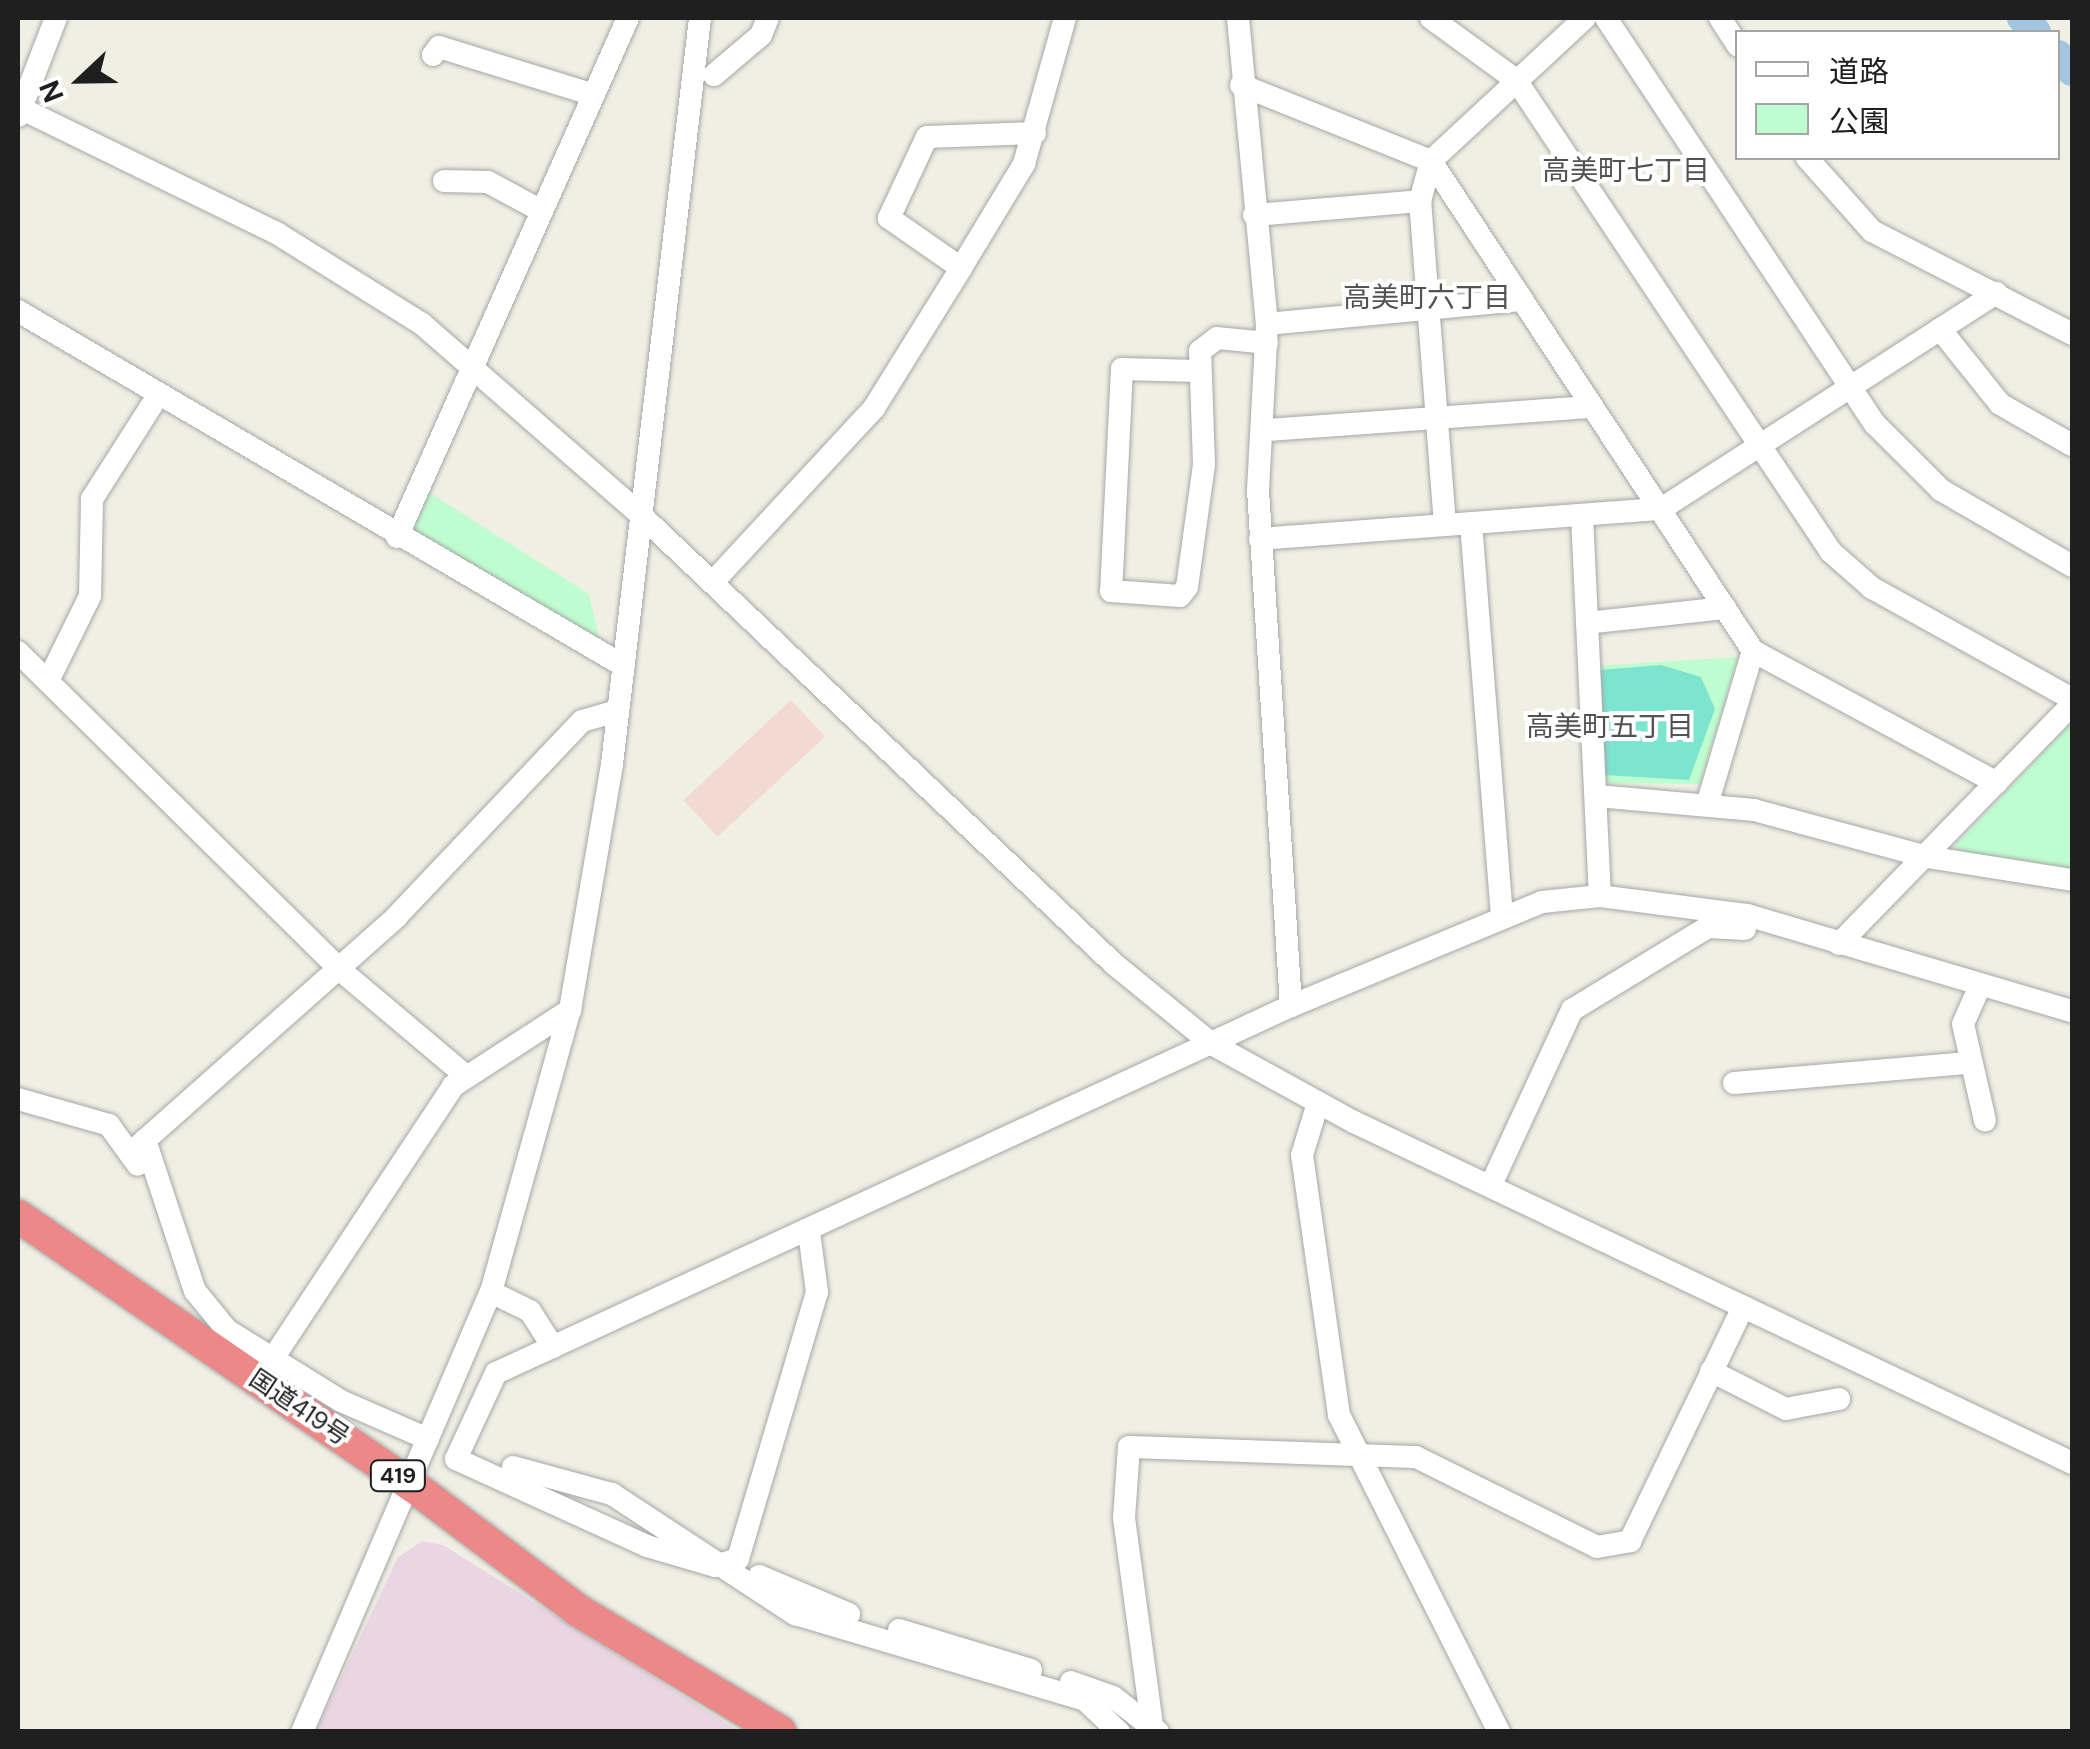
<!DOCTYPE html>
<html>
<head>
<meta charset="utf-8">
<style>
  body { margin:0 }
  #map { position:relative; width:2090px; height:1749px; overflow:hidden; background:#f0efe4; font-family:"DM Sans","Noto Sans JP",sans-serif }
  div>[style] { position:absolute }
  .commercial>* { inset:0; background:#f2dad3; transform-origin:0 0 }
  .industrial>* { inset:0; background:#ead6e2 }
  .park>* { inset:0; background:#bffdd0 }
  .pitch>* { inset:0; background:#7de4d0 }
  .river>* { height:30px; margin:-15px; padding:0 15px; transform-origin:15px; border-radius:15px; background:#a2c6e1 }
  .roads { filter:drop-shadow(0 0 2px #a6a6a6) drop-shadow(0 0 2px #a6a6a6) }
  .minor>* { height:22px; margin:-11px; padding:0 11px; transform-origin:11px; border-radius:11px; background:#fff }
  .highway>* { height:32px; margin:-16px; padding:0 16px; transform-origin:16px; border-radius:16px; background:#ec8887 }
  span { translate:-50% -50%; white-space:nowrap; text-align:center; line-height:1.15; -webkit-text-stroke:8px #fff; paint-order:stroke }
  .shield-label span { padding:2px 8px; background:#fff; border:2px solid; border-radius:8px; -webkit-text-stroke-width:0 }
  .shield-label { font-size:22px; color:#1f1f1f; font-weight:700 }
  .street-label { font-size:25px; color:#1f1f1f }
  .neighbourhood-label { font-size:28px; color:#525252 }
  .frame { position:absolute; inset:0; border:20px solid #1f1f1f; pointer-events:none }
  .legend { position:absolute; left:1735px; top:30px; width:325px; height:130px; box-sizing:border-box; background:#fff; border:2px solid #a5a5a5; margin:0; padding:12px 18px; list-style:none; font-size:30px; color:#1f1f1f }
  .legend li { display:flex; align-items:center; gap:20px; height:50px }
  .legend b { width:50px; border:2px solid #a5a5a5 }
  .north { position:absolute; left:30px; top:30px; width:100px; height:100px; -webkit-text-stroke:8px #fff; paint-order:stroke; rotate:248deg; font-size:28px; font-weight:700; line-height:40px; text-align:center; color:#1f1f1f }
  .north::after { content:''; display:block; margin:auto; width:35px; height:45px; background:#1f1f1f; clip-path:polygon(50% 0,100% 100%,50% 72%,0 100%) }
</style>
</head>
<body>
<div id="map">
  <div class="commercial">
    <i style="left:791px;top:700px;width:50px;height:147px;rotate:47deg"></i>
  </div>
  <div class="industrial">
    <i style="clip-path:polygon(422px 1541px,443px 1545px,739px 1731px,316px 1731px,398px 1557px)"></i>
  </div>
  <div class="park">
    <i style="clip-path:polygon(427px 491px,589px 594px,600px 642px,411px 534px)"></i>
    <i style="clip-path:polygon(1738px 657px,1700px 784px,1606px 783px,1599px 775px,1593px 666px)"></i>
    <i style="clip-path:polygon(2072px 722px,2072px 877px,1962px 860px,1955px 845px)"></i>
  </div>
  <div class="pitch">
    <i style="clip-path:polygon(1661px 665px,1701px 677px,1715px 709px,1689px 780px,1604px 775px,1599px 670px)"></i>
  </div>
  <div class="river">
    <i style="left:2022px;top:18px;width:20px;rotate:45deg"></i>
    <i style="left:2058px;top:55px;width:21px;rotate:49deg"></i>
  </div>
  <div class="roads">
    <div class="minor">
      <i style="left:1238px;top:18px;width:307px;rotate:84.6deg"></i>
      <i style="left:1267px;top:324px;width:166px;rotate:93.1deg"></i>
      <i style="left:1258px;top:490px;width:517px;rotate:86.34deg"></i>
      <i style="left:1431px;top:18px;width:105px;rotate:36.1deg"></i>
      <i style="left:1516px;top:80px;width:567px;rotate:56.28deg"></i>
      <i style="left:1831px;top:552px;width:55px;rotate:41.3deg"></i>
      <i style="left:1872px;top:588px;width:229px;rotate:29deg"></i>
      <i style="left:1606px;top:18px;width:487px;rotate:56.5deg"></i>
      <i style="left:1875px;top:424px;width:93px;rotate:45deg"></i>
      <i style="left:1941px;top:490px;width:151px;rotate:30.1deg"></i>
      <i style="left:1720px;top:18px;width:33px;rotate:57deg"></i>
      <i style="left:433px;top:55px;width:10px;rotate:-53deg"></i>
      <i style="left:439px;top:47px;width:159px;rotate:17.2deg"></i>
      <i style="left:714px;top:75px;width:62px;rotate:-40.4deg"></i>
      <i style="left:761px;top:35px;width:18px;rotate:-68deg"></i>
      <i style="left:1241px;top:85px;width:205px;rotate:21.8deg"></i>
      <i style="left:1431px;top:161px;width:586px;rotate:56.69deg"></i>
      <i style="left:1753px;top:651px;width:277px;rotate:28.4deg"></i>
      <i style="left:18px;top:107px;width:289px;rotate:26deg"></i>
      <i style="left:278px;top:234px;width:170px;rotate:32deg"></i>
      <i style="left:422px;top:324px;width:295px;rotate:41.1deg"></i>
      <i style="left:644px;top:518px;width:648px;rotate:43.5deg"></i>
      <i style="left:1114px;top:964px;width:127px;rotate:39.2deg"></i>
      <i style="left:1212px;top:1044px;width:162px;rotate:28.8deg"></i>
      <i style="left:1354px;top:1122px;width:795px;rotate:25.4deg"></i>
      <i style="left:18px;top:116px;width:105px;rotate:-68.8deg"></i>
      <i style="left:1807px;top:158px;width:98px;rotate:48.3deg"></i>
      <i style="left:1872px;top:231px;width:225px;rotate:27.2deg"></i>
      <i style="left:444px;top:181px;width:44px;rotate:1.3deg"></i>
      <i style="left:488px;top:182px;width:57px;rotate:28.4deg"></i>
      <i style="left:1254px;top:215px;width:167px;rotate:-4.8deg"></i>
      <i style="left:961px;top:268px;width:88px;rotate:-145.2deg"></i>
      <i style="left:889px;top:218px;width:89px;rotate:-64.9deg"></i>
      <i style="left:927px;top:137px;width:108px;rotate:-2.1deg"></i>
      <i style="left:18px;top:311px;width:702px;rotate:30.36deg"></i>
      <i style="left:1267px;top:324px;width:254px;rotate:-5.4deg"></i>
      <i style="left:1940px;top:329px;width:96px;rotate:51.3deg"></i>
      <i style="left:2000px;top:404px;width:83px;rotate:29.7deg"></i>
      <i style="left:1197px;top:371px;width:75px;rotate:-178.5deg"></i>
      <i style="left:1122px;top:369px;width:222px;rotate:92.8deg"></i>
      <i style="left:1111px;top:591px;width:69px;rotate:4.1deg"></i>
      <i style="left:1180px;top:596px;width:11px;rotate:-52deg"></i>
      <i style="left:1187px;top:587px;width:124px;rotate:-82.1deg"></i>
      <i style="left:1204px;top:464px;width:113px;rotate:-92deg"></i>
      <i style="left:1200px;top:351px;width:21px;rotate:-37deg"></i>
      <i style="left:1217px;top:338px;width:50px;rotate:5.7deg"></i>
      <i style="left:1268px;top:430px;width:325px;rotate:-4.1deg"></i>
      <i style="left:1582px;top:516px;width:380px;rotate:87.3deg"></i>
      <i style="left:1471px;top:523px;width:391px;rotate:85.5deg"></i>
      <i style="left:1445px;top:525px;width:325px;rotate:-94.4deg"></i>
      <i style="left:1420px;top:201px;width:41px;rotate:-74.6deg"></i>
      <i style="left:1431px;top:161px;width:210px;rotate:-42.9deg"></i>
      <i style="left:397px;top:537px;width:568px;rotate:-66.01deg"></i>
      <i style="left:1260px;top:539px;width:402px;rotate:-4.3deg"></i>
      <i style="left:1661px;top:509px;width:399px;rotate:-32.8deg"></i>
      <i style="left:713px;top:582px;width:237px;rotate:-47.2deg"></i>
      <i style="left:874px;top:408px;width:165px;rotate:-58.1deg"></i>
      <i style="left:961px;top:268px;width:122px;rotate:-58.8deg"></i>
      <i style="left:1024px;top:164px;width:152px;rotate:-74.3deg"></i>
      <i style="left:1587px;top:623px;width:139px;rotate:-6.2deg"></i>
      <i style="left:18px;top:652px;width:451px;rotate:44.6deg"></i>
      <i style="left:339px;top:969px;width:165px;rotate:40.1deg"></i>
      <i style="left:50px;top:677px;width:90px;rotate:-63.7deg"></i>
      <i style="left:90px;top:596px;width:97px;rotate:-88.8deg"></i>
      <i style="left:92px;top:499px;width:121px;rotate:-57.5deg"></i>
      <i style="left:1597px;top:796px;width:158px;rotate:5.1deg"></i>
      <i style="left:1754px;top:810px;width:179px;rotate:15.2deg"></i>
      <i style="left:1927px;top:857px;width:147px;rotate:9deg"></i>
      <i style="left:1707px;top:805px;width:161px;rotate:-73.4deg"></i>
      <i style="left:1839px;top:944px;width:334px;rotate:-45.8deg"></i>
      <i style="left:1979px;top:988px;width:39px;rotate:114deg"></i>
      <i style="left:1963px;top:1024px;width:99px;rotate:77.2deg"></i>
      <i style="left:1734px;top:1083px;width:236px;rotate:-4.9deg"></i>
      <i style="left:18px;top:1099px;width:95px;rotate:15.9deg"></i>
      <i style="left:109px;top:1125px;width:49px;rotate:54.1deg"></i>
      <i style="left:1318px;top:1103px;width:54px;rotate:107.1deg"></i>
      <i style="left:1302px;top:1155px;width:263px;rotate:81.9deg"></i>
      <i style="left:1339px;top:1415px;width:355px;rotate:63.2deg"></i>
      <i style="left:145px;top:1140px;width:159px;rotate:71.7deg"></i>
      <i style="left:195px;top:1291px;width:50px;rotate:50.6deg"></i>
      <i style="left:227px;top:1330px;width:134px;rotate:31.9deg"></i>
      <i style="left:341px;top:1401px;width:95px;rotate:23.6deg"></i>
      <i style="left:134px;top:1150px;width:351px;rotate:-41.6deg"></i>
      <i style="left:396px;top:917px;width:270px;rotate:-46.5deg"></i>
      <i style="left:582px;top:721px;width:36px;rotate:-16deg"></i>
      <i style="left:1491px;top:1185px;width:193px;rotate:-65.2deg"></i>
      <i style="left:1572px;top:1010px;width:159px;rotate:-31.4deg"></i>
      <i style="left:1708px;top:927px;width:37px;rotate:3deg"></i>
      <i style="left:809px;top:1232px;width:61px;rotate:82.4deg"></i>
      <i style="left:817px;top:1292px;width:278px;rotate:106.5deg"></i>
      <i style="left:738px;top:1559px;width:24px;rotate:163deg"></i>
      <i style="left:715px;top:1566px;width:71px;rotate:-163.6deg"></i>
      <i style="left:647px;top:1546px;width:210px;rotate:-155.5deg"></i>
      <i style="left:456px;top:1459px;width:95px;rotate:-65.1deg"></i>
      <i style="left:496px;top:1373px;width:876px;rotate:-24.78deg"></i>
      <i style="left:1291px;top:1006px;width:272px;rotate:-22.5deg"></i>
      <i style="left:1542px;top:902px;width:58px;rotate:-5.9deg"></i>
      <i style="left:1600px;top:896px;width:148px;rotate:7.4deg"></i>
      <i style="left:1747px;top:915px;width:339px;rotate:16.5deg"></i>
      <i style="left:491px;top:1292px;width:43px;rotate:26deg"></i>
      <i style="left:530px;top:1311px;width:43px;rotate:57.4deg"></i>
      <i style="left:1711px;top:1371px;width:84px;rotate:26.9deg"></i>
      <i style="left:1786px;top:1409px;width:54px;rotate:-10.7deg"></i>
      <i style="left:258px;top:1381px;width:354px;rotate:-56.5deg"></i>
      <i style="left:453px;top:1086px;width:140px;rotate:-33deg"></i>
      <i style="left:513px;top:1467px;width:103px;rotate:15.3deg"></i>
      <i style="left:612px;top:1494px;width:219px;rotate:33.3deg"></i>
      <i style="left:795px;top:1614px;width:302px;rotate:16.5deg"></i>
      <i style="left:1085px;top:1700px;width:47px;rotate:43.3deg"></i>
      <i style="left:759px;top:1576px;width:98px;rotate:22.9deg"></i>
      <i style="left:899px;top:1630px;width:138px;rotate:16.9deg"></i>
      <i style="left:1071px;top:1682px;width:45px;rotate:19.7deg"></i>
      <i style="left:1113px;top:1697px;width:57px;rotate:37.9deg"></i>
      <i style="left:1152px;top:1725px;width:209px;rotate:-97.7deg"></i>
      <i style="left:1124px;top:1518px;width:71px;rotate:-86deg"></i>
      <i style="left:1129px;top:1447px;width:287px;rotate:2deg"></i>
      <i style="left:1416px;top:1457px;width:202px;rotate:26.4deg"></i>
      <i style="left:1597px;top:1547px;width:34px;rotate:-10deg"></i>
      <i style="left:1630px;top:1541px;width:260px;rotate:-64.2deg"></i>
      <i style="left:302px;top:1732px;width:479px;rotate:-66.8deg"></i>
      <i style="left:491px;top:1292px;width:293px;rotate:-74.4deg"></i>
      <i style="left:570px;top:1010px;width:250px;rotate:-80.3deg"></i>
      <i style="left:612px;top:764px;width:751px;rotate:-83.27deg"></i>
    </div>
    <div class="highway">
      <i style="left:18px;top:1216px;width:478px;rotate:34.4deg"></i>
      <i style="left:413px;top:1486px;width:208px;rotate:37deg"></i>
      <i style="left:579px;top:1611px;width:235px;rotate:31deg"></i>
    </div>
  </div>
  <div class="shield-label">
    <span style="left:398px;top:1476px">419</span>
  </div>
  <div class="street-label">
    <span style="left:299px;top:1408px;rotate:34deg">国道419号</span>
  </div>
  <div class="neighbourhood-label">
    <span style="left:1626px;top:171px">高美町七丁目</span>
    <span style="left:1427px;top:298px">高美町六丁目</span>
    <span style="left:1610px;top:727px">高美町五丁目</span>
  </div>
  <div class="frame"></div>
  <ul class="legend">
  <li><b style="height:12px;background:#fff"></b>道路</li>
  <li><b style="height:28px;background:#bffdd0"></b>公園</li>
  </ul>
  <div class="north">N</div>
</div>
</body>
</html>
